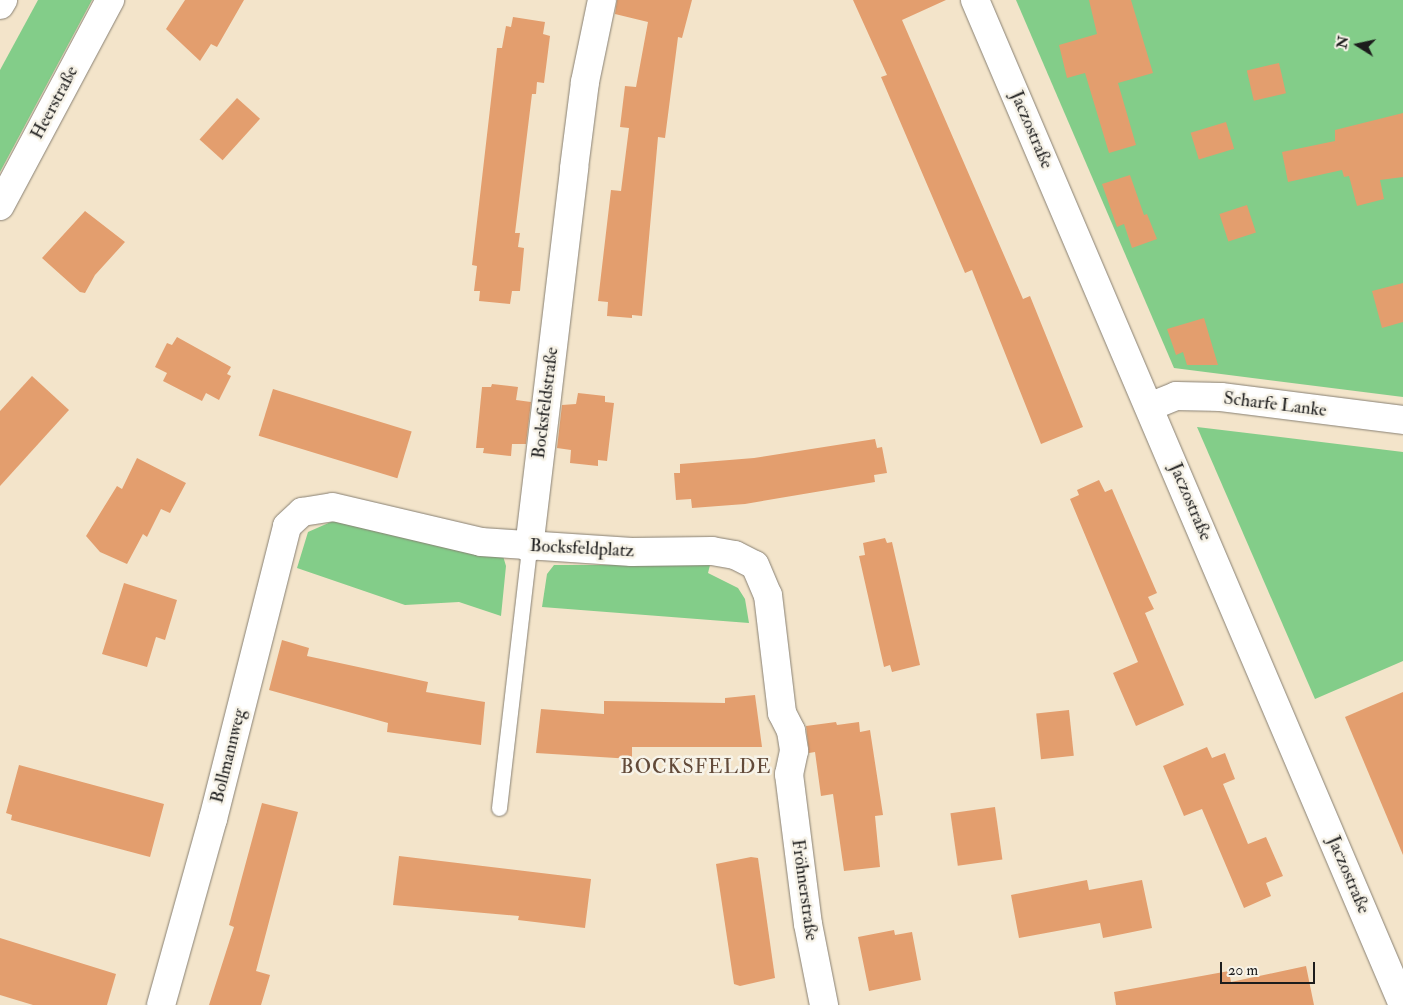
<!DOCTYPE html>
<html>
<head>
<meta charset="utf-8">
<style>
  body { margin:0 }
  #map { position:relative; width:1403px; height:1005px; overflow:hidden; background:#f3e4ca; font-family:"IM FELL Double Pica",serif }
  div>[style] { position:absolute }
  .green>* { inset:0; background:#83cd89 }
  .building>* { inset:0; background:#e39e6e; transform-origin:0 0 }
  .roads { filter:drop-shadow(0 0 1px #888073) drop-shadow(0 0 1px #888073) }
  .lane>* { height:15px; margin:-7.5px; padding:0 7.5px; transform-origin:7.5px; border-radius:7.5px; background:#fff }
  .street>* { height:28px; margin:-14px; padding:0 14px; transform-origin:14px; border-radius:14px; background:#fff }
  .primary>* { height:28px; margin:-14px; padding:0 14px; transform-origin:14px; border-radius:14px; background:#fff }
  span { translate:-50% -50%; white-space:nowrap; text-align:center; line-height:1.15; -webkit-text-stroke:5px #f7f3e8; paint-order:stroke }
  .street-label { font-size:18px; color:#1c1c1c }
  .quarter-label { font-size:20px; color:#624a39; letter-spacing:1px }
  .north { position:absolute; left:1333px; top:20px; width:50px; height:50px; -webkit-text-stroke:4px #f7f3e8; paint-order:stroke; rotate:280deg; font-size:14px; font-weight:700; line-height:20px; text-align:center; color:#1c1c1c }
  .north::after { content:''; display:block; margin:auto; width:18px; height:22px; background:#1c1c1c; clip-path:polygon(50% 0,100% 100%,50% 72%,0 100%) }
  .scale { position:absolute; left:1220px; top:962px; width:95px; height:22px; box-sizing:border-box; border:2px solid #1c1c1c; border-top:0; padding-left:6px; font-size:15px; line-height:18px; white-space:nowrap; color:#1c1c1c; -webkit-text-stroke:4px #f7f3e8; paint-order:stroke }
</style>
</head>
<body>
<div id="map">
  <div class="green">
    <i style="clip-path:polygon(38px 0,92px 0,0 172px,0 70px)"></i>
    <i style="clip-path:polygon(1016px 0,1403px 0,1403px 397px,1174px 368px)"></i>
    <i style="clip-path:polygon(1197px 427px,1403px 452px,1403px 661px,1315px 699px)"></i>
    <i style="clip-path:polygon(333px 521px,503px 556px,506px 566px,501px 616px,459px 602px,405px 605px,297px 568px,308px 532px)"></i>
    <i style="clip-path:polygon(554px 565px,710px 565px,708px 573px,738px 588px,745px 599px,749px 623px,542px 607px,547px 574px)"></i>
  </div>
  <div class="building">
    <i style="clip-path:polygon(185px 0,244px 0,217px 47px,211px 44px,200px 61px,166px 29px)"></i>
    <i style="clip-path:polygon(617px 0,692px 0,682px 38px,678px 37px,665px 138px,658px 137px,642px 316px,632px 315px,632px 318px,607px 316px,608px 302px,598px 301px,611px 190px,621px 191px,629px 128px,620px 127px,625px 86px,636px 87px,648px 22px,615px 14px)"></i>
    <i style="clip-path:polygon(853px 0,946px 0,902px 20px,1023px 299px,1030px 296px,1083px 427px,1041px 444px,972px 270px,965px 273px,881px 77px,887px 75px)"></i>
    <i style="clip-path:polygon(1089px 0,1131px 0,1153px 73px,1118px 83px,1136px 145px,1109px 153px,1085px 73px,1067px 78px,1059px 45px,1097px 34px)"></i>
    <i style="clip-path:polygon(513px 17px,545px 22px,543px 34px,550px 36px,544px 83px,537px 82px,536px 94px,532px 94px,515px 233px,520px 233px,518px 247px,524px 248px,520px 291px,512px 291px,510px 304px,479px 301px,480px 291px,474px 291px,477px 266px,472px 265px,497px 48px,502px 48px,506px 26px,511px 27px)"></i>
    <i style="left:1279px;top:63px;width:31px;height:33px;rotate:77deg"></i>
    <i style="left:237px;top:98px;width:31px;height:56px;rotate:42deg"></i>
    <i style="clip-path:polygon(1403px 113px,1403px 177px,1380px 180px,1384px 199px,1357px 206px,1349px 176px,1344px 177px,1342px 170px,1288px 182px,1282px 152px,1335px 141px,1335px 130px)"></i>
    <i style="left:1226px;top:122px;width:28px;height:37px;rotate:73deg"></i>
    <i style="clip-path:polygon(1130px 175px,1144px 215px,1147px 214px,1157px 239px,1132px 248px,1124px 224px,1117px 227px,1102px 184px)"></i>
    <i style="left:1247px;top:205px;width:29px;height:29px;rotate:72deg"></i>
    <i style="clip-path:polygon(85px 211px,125px 242px,95px 275px,85px 293px,80px 292px,42px 258px)"></i>
    <i style="clip-path:polygon(1403px 283px,1403px 322px,1382px 328px,1372px 291px)"></i>
    <i style="clip-path:polygon(1204px 318px,1218px 365px,1187px 365px,1183px 352px,1176px 355px,1167px 329px)"></i>
    <i style="clip-path:polygon(177px 337px,231px 367px,227px 374px,231px 376px,219px 400px,206px 393px,202px 401px,163px 381px,167px 373px,155px 367px,167px 343px,172px 345px)"></i>
    <i style="clip-path:polygon(32px 376px,69px 410px,0 486px,0 411px)"></i>
    <i style="clip-path:polygon(492px 384px,518px 387px,516px 400px,531px 402px,526px 444px,512px 444px,511px 456px,483px 453px,484px 448px,476px 448px,482px 387px,491px 387px)"></i>
    <i style="left:273px;top:389px;width:145px;height:49px;rotate:17deg"></i>
    <i style="clip-path:polygon(578px 393px,605px 396px,605px 402px,614px 403px,607px 461px,598px 460px,598px 466px,570px 463px,571px 450px,557px 448px,562px 405px,576px 404px)"></i>
    <i style="clip-path:polygon(875px 439px,877px 448px,882px 447px,887px 473px,874px 475px,875px 482px,745px 504px,692px 508px,691px 499px,676px 500px,674px 473px,680px 473px,680px 464px,754px 458px)"></i>
    <i style="clip-path:polygon(137px 458px,186px 483px,170px 513px,161px 509px,147px 537px,143px 534px,127px 564px,100px 552px,86px 536px,117px 486px,122px 489px)"></i>
    <i style="clip-path:polygon(1099px 480px,1105px 492px,1112px 489px,1157px 593px,1148px 597px,1154px 609px,1145px 613px,1184px 705px,1136px 726px,1113px 673px,1138px 662px,1070px 499px,1079px 495px,1077px 490px)"></i>
    <i style="clip-path:polygon(885px 538px,887px 543px,892px 542px,920px 665px,892px 672px,890px 665px,884px 667px,859px 556px,865px 555px,863px 543px)"></i>
    <i style="clip-path:polygon(124px 583px,177px 600px,165px 640px,156px 637px,147px 667px,102px 654px)"></i>
    <i style="clip-path:polygon(282px 640px,309px 648px,307px 656px,428px 682px,426px 692px,485px 702px,481px 745px,387px 732px,388px 723px,269px 690px)"></i>
    <i style="clip-path:polygon(1403px 692px,1403px 855px,1345px 717px)"></i>
    <i style="clip-path:polygon(755px 695px,762px 747px,632px 747px,632px 759px,536px 753px,541px 709px,604px 714px,604px 701px,725px 703px,725px 698px)"></i>
    <i style="left:1069px;top:710px;width:46px;height:33px;rotate:84deg"></i>
    <i style="clip-path:polygon(836px 722px,837px 725px,859px 722px,860px 732px,870px 730px,883px 815px,875px 816px,880px 867px,844px 871px,833px 794px,821px 796px,815px 752px,809px 753px,806px 726px)"></i>
    <i style="clip-path:polygon(1207px 747px,1212px 758px,1225px 753px,1235px 779px,1223px 784px,1248px 844px,1266px 837px,1283px 876px,1266px 883px,1271px 896px,1244px 908px,1202px 809px,1184px 816px,1163px 766px)"></i>
    <i style="clip-path:polygon(19px 765px,164px 804px,150px 857px,11px 820px,12px 815px,6px 813px)"></i>
    <i style="clip-path:polygon(262px 803px,298px 812px,256px 971px,270px 975px,261px 1005px,209px 1005px,234px 927px,229px 925px)"></i>
    <i style="left:995px;top:807px;width:53px;height:45px;rotate:82deg"></i>
    <i style="clip-path:polygon(399px 856px,591px 879px,585px 928px,518px 920px,519px 916px,393px 905px)"></i>
    <i style="clip-path:polygon(751px 857px,758px 858px,775px 978px,740px 986px,734px 984px,716px 864px)"></i>
    <i style="clip-path:polygon(1087px 880px,1089px 890px,1142px 880px,1152px 928px,1103px 938px,1100px 923px,1019px 938px,1011px 895px)"></i>
    <i style="clip-path:polygon(894px 930px,895px 935px,912px 932px,921px 980px,869px 991px,858px 937px)"></i>
    <i style="clip-path:polygon(0 938px,116px 974px,107px 1005px,33px 1005px,0 995px)"></i>
    <i style="clip-path:polygon(1306px 966px,1314px 1005px,1116px 1005px,1114px 992px,1229px 971px,1231px 982px)"></i>
  </div>
  <div class="roads">
    <div class="lane">
      <i style="left:499px;top:808px;width:262px;rotate:-83.4deg"></i>
    </div>
    <div class="street">
      <i style="left:975px;top:0;width:1092px;rotate:66.93deg"></i>
      <i style="left:0;top:206px;width:234px;rotate:-61.9deg"></i>
      <i style="left:1149px;top:407px;width:29px;rotate:-22deg"></i>
      <i style="left:1176px;top:396px;width:45px;rotate:1.3deg"></i>
      <i style="left:1221px;top:397px;width:183px;rotate:7.2deg"></i>
      <i style="left:529px;top:548px;width:383px;rotate:-83.2deg"></i>
      <i style="left:574px;top:168px;width:87px;rotate:-82.7deg"></i>
      <i style="left:585px;top:82px;width:84px;rotate:-78.3deg"></i>
      <i style="left:161px;top:1005px;width:193px;rotate:-74.4deg"></i>
      <i style="left:213px;top:819px;width:302px;rotate:-75.8deg"></i>
      <i style="left:287px;top:526px;width:21px;rotate:-43deg"></i>
      <i style="left:302px;top:512px;width:31px;rotate:-9deg"></i>
      <i style="left:333px;top:507px;width:152px;rotate:13.3deg"></i>
      <i style="left:481px;top:542px;width:151px;rotate:3.8deg"></i>
      <i style="left:632px;top:552px;width:80px;rotate:-0.7deg"></i>
      <i style="left:712px;top:551px;width:23px;rotate:10deg"></i>
      <i style="left:735px;top:555px;width:22px;rotate:27deg"></i>
      <i style="left:755px;top:565px;width:33px;rotate:67deg"></i>
      <i style="left:768px;top:595px;width:119px;rotate:83.2deg"></i>
      <i style="left:782px;top:713px;width:20px;rotate:63deg"></i>
      <i style="left:791px;top:731px;width:20px;rotate:81deg"></i>
      <i style="left:794px;top:751px;width:24px;rotate:102deg"></i>
      <i style="left:789px;top:774px;width:151px;rotate:82.8deg"></i>
      <i style="left:808px;top:924px;width:83px;rotate:78.8deg"></i>
    </div>
    <div class="primary">
      <i style="left:0;top:5px;width:6px;rotate:-59deg"></i>
    </div>
  </div>
  <div class="street-label">
    <span style="left:55px;top:103px;rotate:-62deg">Heerstraße</span>
    <span style="left:1031px;top:130px;rotate:67deg">Jaczostraße</span>
    <span style="left:546px;top:403px;rotate:-83deg">Bocksfeldstraße</span>
    <span style="left:1275px;top:405px;rotate:7deg">Scharfe Lanke</span>
    <span style="left:1190px;top:502px;rotate:67deg">Jaczostraße</span>
    <span style="left:582px;top:549px;rotate:3deg">Bocksfeldplatz</span>
    <span style="left:229px;top:756px;rotate:-76deg">Bollmannweg</span>
    <span style="left:1348px;top:875px;rotate:67deg">Jaczostraße</span>
    <span style="left:804px;top:890px;rotate:82deg">Fröhnerstraße</span>
  </div>
  <div class="quarter-label">
    <span style="left:696px;top:766px">BOCKSFELDE</span>
  </div>
  <div class="north">N</div>
  <div class="scale">20 m</div>
</div>
</body>
</html>
